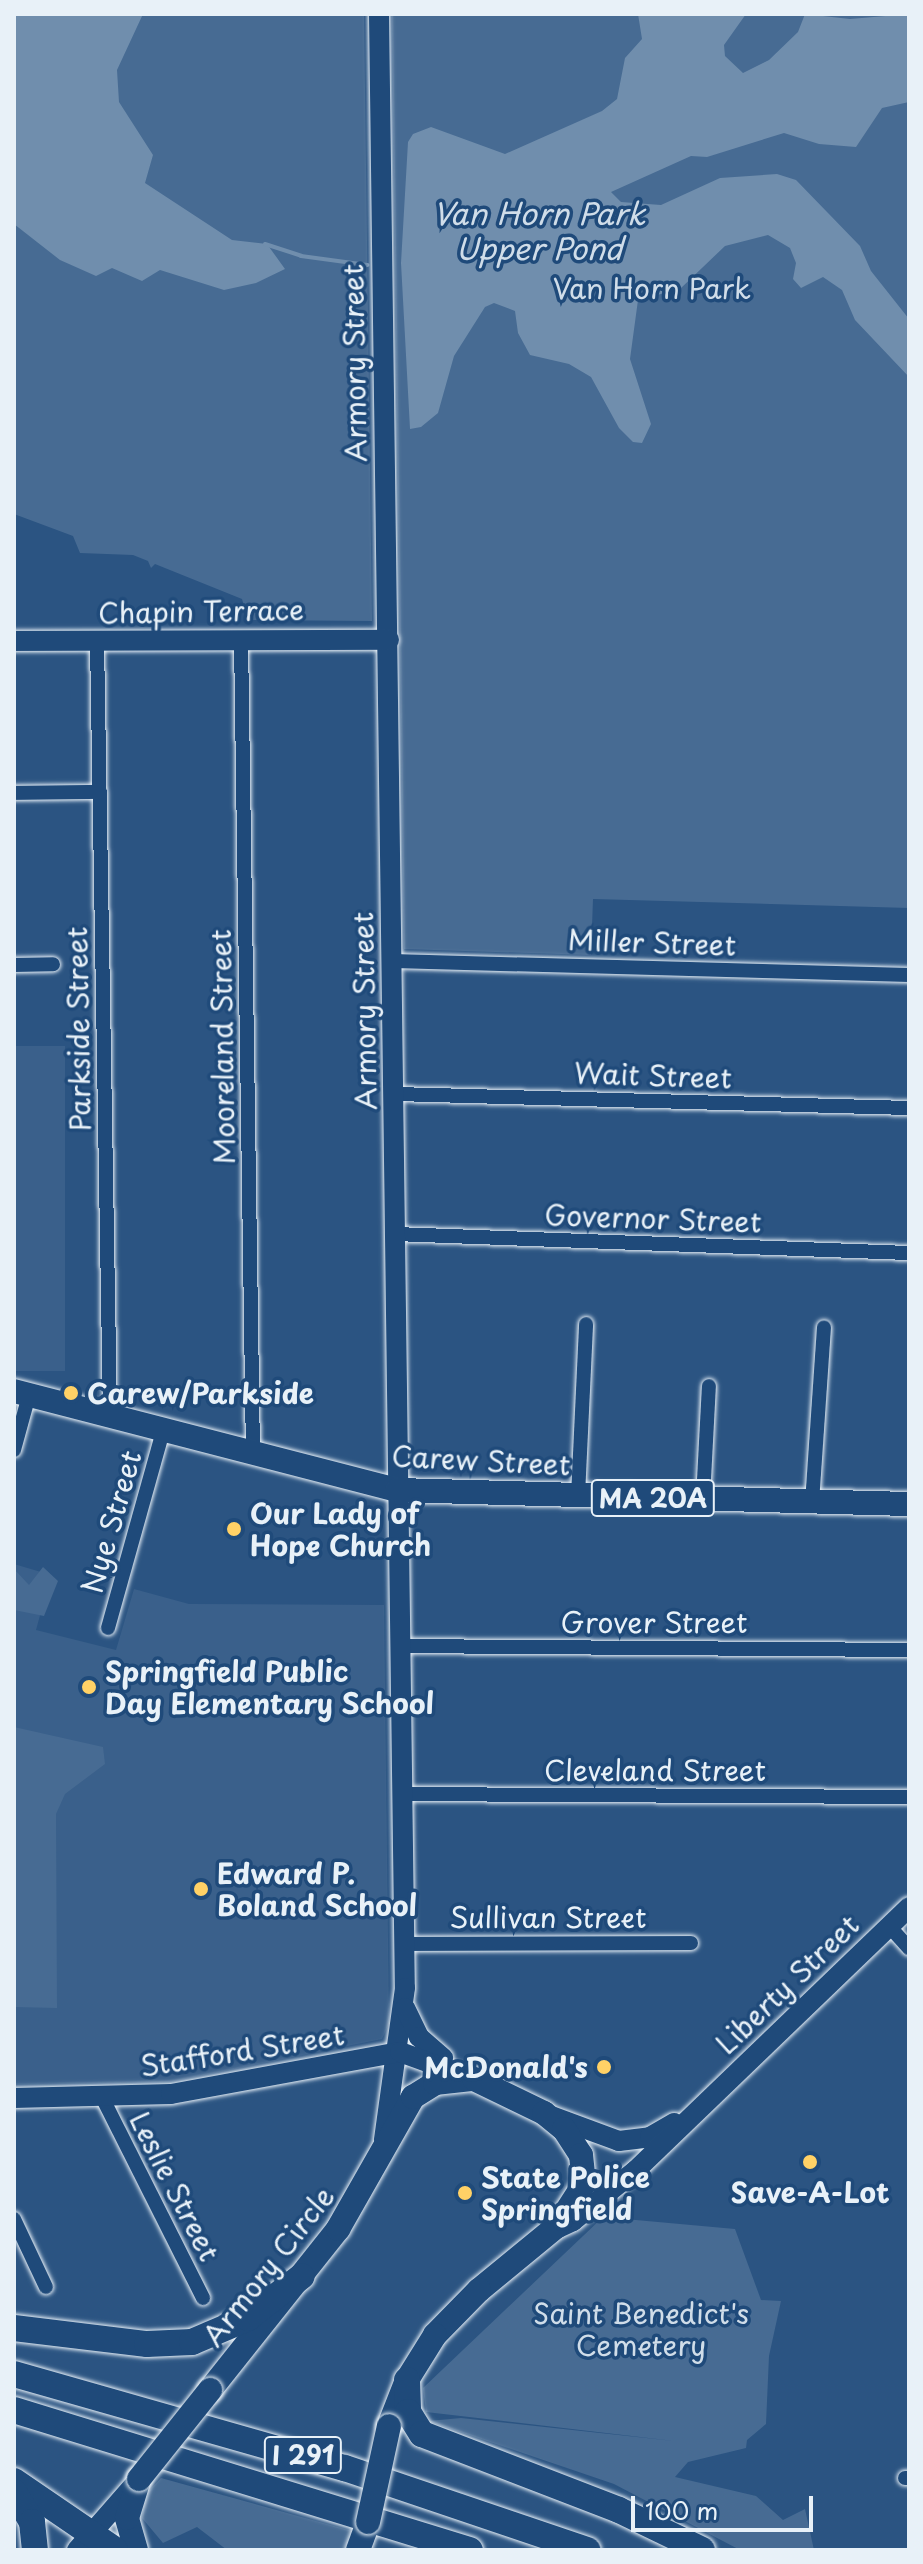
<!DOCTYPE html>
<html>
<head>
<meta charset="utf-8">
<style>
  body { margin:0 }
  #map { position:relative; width:923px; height:2564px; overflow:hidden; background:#2b5482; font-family:"Playpen Sans",sans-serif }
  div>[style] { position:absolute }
  .built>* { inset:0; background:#3a608b; transform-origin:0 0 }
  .green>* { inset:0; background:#476b93 }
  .water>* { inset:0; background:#708ead }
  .stream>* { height:4px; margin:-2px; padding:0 2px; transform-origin:2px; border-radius:2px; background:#708ead }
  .roads { filter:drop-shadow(0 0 2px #e8f1f8) drop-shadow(0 0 2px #e8f1f8) }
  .street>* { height:14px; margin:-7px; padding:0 7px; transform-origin:7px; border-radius:7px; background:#1f4a7a }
  .secondary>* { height:20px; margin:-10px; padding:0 10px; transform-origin:10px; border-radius:10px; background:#1f4a7a }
  .primary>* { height:24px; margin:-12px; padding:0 12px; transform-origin:12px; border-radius:12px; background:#1f4a7a }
  .highway>* { height:26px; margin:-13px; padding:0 13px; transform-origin:13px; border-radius:13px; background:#1f4a7a }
  .bridges { filter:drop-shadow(0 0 2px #e8f1f8) drop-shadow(0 0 2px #e8f1f8) }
  .primary-bridge>* { height:24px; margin:-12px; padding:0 12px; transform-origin:12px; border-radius:12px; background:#1f4a7a }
  .dots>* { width:22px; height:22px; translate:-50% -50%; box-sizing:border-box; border:4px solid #1f4a7a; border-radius:50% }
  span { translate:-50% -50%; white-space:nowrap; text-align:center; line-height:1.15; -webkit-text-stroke:7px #1f4a7a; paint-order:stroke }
  .shield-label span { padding:2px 6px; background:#1f4a7a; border:2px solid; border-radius:6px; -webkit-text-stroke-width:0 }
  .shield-label { font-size:26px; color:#e8f1f8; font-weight:700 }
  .park-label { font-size:28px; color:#d0dde9 }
  .street-label { font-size:28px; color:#e8f1f8 }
  .poi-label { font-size:28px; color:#e8f1f8; font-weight:700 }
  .left { translate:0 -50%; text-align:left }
  .right { translate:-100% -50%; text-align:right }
  .water-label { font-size:30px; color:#d0dde9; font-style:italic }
  .frame { position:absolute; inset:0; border:16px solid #e8f1f8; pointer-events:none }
  .scale { position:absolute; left:631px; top:2496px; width:182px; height:36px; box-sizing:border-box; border:4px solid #e8f1f8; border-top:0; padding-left:10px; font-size:24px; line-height:28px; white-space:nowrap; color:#e8f1f8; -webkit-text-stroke:6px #1f4a7a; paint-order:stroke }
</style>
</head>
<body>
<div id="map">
  <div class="built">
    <i style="left:14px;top:1046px;width:51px;height:325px"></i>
    <i style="clip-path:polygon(14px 1564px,51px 1575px,36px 1630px,116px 1650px,134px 1589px,189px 1604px,384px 1605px,389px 2023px,382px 2039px,169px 2082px,14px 2084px)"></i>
  </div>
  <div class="green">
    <i style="clip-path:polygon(14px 14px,364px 14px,372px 621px,248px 620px,242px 599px,155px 564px,151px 568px,148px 561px,133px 555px,80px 553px,73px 536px,14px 514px)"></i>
    <i style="clip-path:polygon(392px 14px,909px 14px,909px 908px,593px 899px,591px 955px,404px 949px)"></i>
    <i style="clip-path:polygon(43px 1567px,58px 1581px,44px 1616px,14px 1610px,14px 1569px,29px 1585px)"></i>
    <i style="clip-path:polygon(14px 1727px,103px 1747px,105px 1764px,65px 1794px,56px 1814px,57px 2008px,14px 2007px)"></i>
    <i style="clip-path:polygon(603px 2217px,735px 2229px,761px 2300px,781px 2301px,769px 2356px,766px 2424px,747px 2440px,746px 2448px,688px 2462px,675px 2477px,756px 2496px,783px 2520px,805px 2509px,814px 2550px,740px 2550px,614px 2484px,428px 2421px,461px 2418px,674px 2441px,426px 2412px,423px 2388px)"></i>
    <i style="clip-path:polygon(161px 2478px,352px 2531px,349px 2550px,227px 2550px,197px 2527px,163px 2543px,142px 2518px,146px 2494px)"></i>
  </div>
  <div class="water">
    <i style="clip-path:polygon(14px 14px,143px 14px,117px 70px,119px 102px,153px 155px,145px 183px,232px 240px,267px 244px,285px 269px,256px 283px,224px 290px,160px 270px,142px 281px,112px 268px,96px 276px,60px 260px,14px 224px)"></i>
    <i style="clip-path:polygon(638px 14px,746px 14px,724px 45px,725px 56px,743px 73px,769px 60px,798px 32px,805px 14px,850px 19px,909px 14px,909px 102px,882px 108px,856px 147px,819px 144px,784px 133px,707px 157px,691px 156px,611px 192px,621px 202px,661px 205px,720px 178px,777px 174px,796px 180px,860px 246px,871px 271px,909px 319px,909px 377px,855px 320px,842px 290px,823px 277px,801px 288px,793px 279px,796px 263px,790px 248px,768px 235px,725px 246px,680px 289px,638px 300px,630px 359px,651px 424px,642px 443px,633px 442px,619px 428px,591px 377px,569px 364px,530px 355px,518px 333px,515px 311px,494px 303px,485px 307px,454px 356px,438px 413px,421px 427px,410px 429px,401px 263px,408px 142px,413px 134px,431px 127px,505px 154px,602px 111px,617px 99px,625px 58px,642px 39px)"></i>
  </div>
  <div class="stream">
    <i style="left:265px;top:244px;width:38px;rotate:18deg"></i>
    <i style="left:301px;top:256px;width:67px;rotate:7.8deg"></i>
  </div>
  <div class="roads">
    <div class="street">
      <i style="left:241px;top:638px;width:816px;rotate:89.16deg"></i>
      <i style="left:97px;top:640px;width:776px;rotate:89.04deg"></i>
      <i style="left:14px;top:793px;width:86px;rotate:-0.7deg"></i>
      <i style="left:393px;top:961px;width:516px;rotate:1.55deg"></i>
      <i style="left:14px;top:965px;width:39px;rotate:-1deg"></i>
      <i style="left:395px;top:1094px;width:514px;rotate:1.56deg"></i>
      <i style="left:395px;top:1234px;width:514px;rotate:2.12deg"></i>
      <i style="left:14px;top:1450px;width:57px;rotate:-74.7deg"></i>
      <i style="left:578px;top:1496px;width:172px;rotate:-87.3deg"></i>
      <i style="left:703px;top:1499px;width:113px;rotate:-87deg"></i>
      <i style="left:812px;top:1503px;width:176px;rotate:-86.1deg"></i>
      <i style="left:108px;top:1628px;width:205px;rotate:-74.4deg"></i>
      <i style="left:399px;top:1646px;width:510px;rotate:0.45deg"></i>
      <i style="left:402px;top:1794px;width:507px;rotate:0.34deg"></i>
      <i style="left:889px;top:1926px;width:30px;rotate:48deg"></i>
      <i style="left:405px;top:1944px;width:286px;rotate:-0.2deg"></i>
      <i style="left:102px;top:2097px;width:225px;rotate:63.3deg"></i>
      <i style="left:14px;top:2219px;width:75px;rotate:64.8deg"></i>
      <i style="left:905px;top:2478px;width:4px"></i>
    </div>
    <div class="secondary">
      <i style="left:379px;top:14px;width:1974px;rotate:89.25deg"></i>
      <i style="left:405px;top:1988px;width:153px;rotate:97.9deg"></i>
      <i style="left:14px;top:641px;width:375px;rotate:-0.2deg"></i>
      <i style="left:405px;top:2008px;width:32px;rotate:64deg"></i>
      <i style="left:419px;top:2037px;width:32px;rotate:41deg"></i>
      <i style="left:14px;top:2098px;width:157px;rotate:-1.5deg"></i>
      <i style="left:171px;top:2094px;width:233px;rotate:-10.4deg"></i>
      <i style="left:400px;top:2052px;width:79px;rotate:20deg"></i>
      <i style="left:551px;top:2116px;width:72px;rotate:20.2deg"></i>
      <i style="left:619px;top:2141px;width:31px;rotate:-7deg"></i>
      <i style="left:650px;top:2137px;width:28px;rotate:-30deg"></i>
      <i style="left:552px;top:2231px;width:23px;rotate:-25deg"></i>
      <i style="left:573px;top:2221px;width:81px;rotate:-39deg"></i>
      <i style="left:636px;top:2170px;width:379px;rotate:-43.9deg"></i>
      <i style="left:77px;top:2550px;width:85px;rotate:-48.8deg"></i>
    </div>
    <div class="primary">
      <i style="left:14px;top:1391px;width:396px;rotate:14.5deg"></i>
      <i style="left:397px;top:1490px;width:512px;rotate:1.57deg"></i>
      <i style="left:210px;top:2390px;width:206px;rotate:-51.5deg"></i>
      <i style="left:338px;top:2229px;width:152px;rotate:-60.4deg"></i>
      <i style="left:413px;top:2097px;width:26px;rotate:-32deg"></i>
      <i style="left:435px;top:2083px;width:39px;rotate:-6deg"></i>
      <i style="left:474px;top:2079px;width:78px;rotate:25.9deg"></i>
      <i style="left:544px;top:2113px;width:26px;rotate:39deg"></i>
      <i style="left:564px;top:2129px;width:31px;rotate:57deg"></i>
      <i style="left:581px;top:2155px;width:29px;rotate:84deg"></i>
      <i style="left:584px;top:2184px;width:50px;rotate:122.7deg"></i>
      <i style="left:557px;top:2226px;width:101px;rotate:140.6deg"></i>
      <i style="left:479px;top:2290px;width:63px;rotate:134.4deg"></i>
      <i style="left:435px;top:2335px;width:53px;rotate:121.9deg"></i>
      <i style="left:407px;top:2380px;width:49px;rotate:111.4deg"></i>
      <i style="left:136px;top:2550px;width:33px;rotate:-106deg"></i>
      <i style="left:127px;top:2518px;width:41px;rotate:-72.9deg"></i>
      <i style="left:358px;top:2550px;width:30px;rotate:-70deg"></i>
    </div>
    <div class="highway">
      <i style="left:14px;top:2328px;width:134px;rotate:6.9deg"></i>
      <i style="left:147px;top:2344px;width:45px;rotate:-2.5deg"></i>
      <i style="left:192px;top:2342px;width:61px;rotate:-23.2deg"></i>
      <i style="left:248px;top:2318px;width:68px;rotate:-37.9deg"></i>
      <i style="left:14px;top:2374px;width:344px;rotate:15.9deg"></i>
      <i style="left:345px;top:2468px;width:256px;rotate:18.7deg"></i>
      <i style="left:407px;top:2380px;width:32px;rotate:88deg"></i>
      <i style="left:408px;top:2412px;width:26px;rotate:58deg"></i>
      <i style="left:422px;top:2434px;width:211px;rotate:21.1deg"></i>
      <i style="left:619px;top:2510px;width:92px;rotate:25.7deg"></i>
      <i style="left:14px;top:2410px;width:477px;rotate:17.1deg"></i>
      <i style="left:14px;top:2481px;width:122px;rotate:34.3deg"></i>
      <i style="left:14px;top:2492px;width:35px;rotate:59deg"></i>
      <i style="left:32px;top:2522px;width:28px;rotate:84deg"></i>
    </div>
  </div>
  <div class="bridges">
    <div class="primary-bridge">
      <i style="left:139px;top:2479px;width:114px;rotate:-51.4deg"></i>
      <i style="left:368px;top:2522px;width:98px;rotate:-77.7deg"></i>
    </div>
  </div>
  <div class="dots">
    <i style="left:71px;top:1393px;background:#ffd166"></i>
    <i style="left:234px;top:1529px;background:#ffd166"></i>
    <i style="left:89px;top:1687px;background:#ffd166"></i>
    <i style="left:201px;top:1889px;background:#ffd166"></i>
    <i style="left:604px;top:2067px;background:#ffd166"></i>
    <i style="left:810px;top:2162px;background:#ffd166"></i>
    <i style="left:465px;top:2193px;background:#ffd166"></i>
  </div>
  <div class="shield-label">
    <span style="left:653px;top:1498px">MA 20A</span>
    <span style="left:303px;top:2455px">I 291</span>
  </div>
  <div class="park-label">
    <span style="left:652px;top:288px">Van Horn Park</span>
    <span style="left:641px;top:2329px">Saint Benedict's<br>Cemetery</span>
  </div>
  <div class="street-label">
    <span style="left:354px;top:363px;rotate:-91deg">Armory Street</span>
    <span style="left:201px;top:611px;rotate:-1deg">Chapin Terrace</span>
    <span style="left:652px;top:942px;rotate:2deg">Miller Street</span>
    <span style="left:364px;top:1011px;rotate:-91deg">Armory Street</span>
    <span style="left:78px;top:1029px;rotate:-91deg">Parkside Street</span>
    <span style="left:222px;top:1047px;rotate:-91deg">Mooreland Street</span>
    <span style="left:653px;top:1075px;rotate:2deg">Wait Street</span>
    <span style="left:653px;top:1218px;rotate:2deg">Governor Street</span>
    <span style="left:481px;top:1460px;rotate:3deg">Carew Street</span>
    <span style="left:111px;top:1522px;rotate:-74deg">Nye Street</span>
    <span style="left:654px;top:1622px">Grover Street</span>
    <span style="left:655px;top:1770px">Cleveland Street</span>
    <span style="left:548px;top:1917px">Sullivan Street</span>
    <span style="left:787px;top:1984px;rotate:-44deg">Liberty Street</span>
    <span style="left:242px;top:2050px;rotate:-9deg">Stafford Street</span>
    <span style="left:175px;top:2186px;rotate:63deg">Leslie Street</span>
    <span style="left:268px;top:2266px;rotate:-52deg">Armory Circle</span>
  </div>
  <div class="poi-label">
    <span class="left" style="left:87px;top:1393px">Carew/Parkside</span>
    <span class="left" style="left:250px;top:1529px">Our Lady of<br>Hope Church</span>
    <span class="left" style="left:105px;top:1687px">Springfield Public<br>Day Elementary School</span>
    <span class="left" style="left:217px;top:1889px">Edward P.<br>Boland School</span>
    <span class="right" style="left:588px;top:2067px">McDonald's</span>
    <span class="left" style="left:481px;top:2193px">State Police<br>Springfield</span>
    <span style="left:810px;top:2192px">Save-A-Lot</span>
  </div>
  <div class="water-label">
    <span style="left:539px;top:230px">Van Horn Park<br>Upper Pond</span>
  </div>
  <div class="frame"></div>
  <div class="scale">100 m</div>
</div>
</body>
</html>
